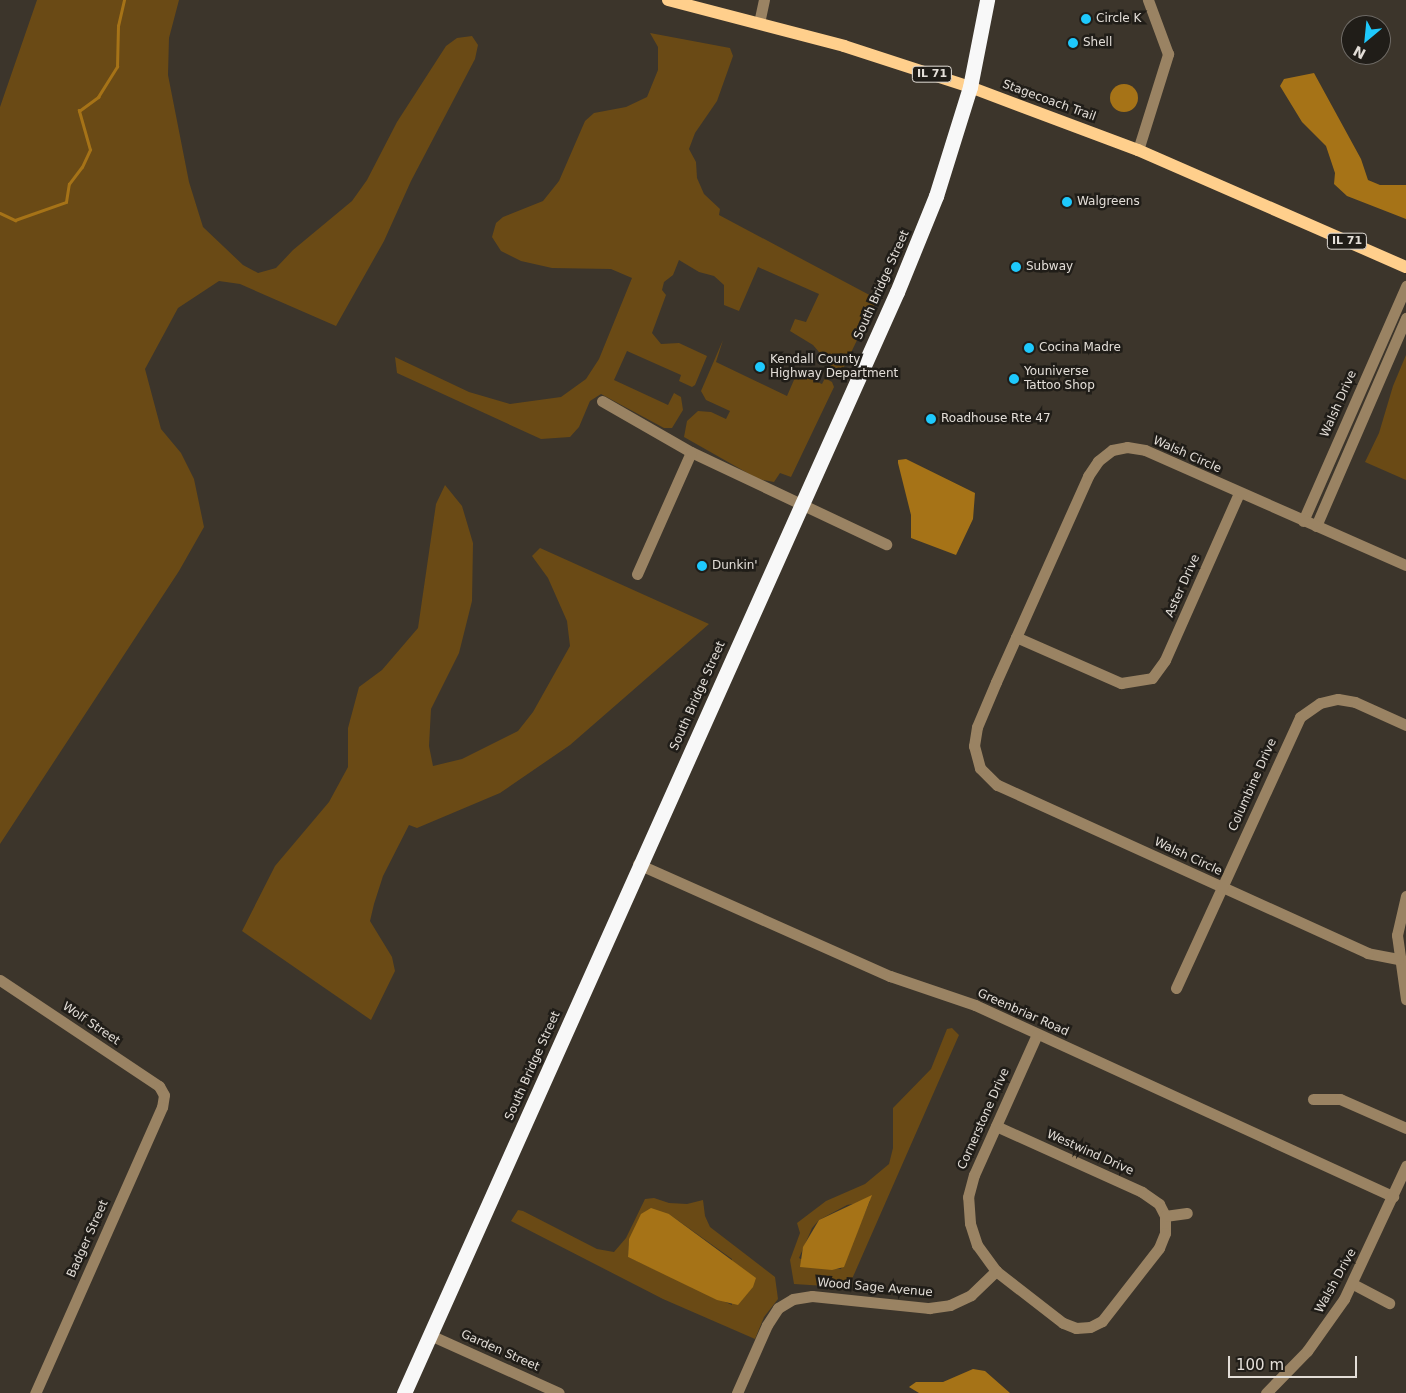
<!DOCTYPE html>
<html>
<head>
<meta charset="utf-8">
<style>
  body { margin:0 }
  #map { position:relative; width:1406px; height:1393px; overflow:hidden; background:#3c352b; font-family:"DejaVu Sans",sans-serif }
  div>[style] { position:absolute }
  .green>* { inset:0; background:#6a4a15 }
  .water>* { inset:0; background:#a67317 }
  .round { border-radius:50% }
  .stream>* { height:2.5px; margin:-1.25px; padding:0 1.25px; transform-origin:1.25px; border-radius:1.25px; background:#a67317 }
  .minor>* { height:11px; margin:-5.5px; padding:0 5.5px; transform-origin:5.5px; border-radius:5.5px; background:#9a8363 }
  .major>* { height:12px; margin:-6px; padding:0 6px; transform-origin:6px; border-radius:6px; background:#ffcf8c }
  .highway>* { height:15px; margin:-7.5px; padding:0 7.5px; transform-origin:7.5px; border-radius:7.5px; background:#f8f8f8 }
  .dots>* { width:14px; height:14px; translate:-50% -50%; box-sizing:border-box; border:2px solid #201d18; border-radius:50% }
  span { translate:-50% -50%; white-space:nowrap; text-align:center; line-height:1.15; -webkit-text-stroke:5px #201d18; paint-order:stroke }
  .shield-label span { padding:1px 4px; background:#201d18; border:1px solid; border-radius:4px; -webkit-text-stroke-width:0 }
  .shield-label { font-size:11px; color:#e3ded8; font-weight:700 }
  .poi-label { font-size:12px; color:#e3ded8 }
  .left { translate:0 -50%; text-align:left }
  .street-label { font-size:12px; color:#e3ded8 }
  .north { position:absolute; left:1341px; top:15px; width:50px; height:50px; box-sizing:border-box; background:#201d18; border:1px solid #6e6a65; border-radius:50%; rotate:208deg; font-size:14px; font-weight:700; line-height:20px; text-align:center; color:#e3ded8 }
  .north::after { content:''; display:block; margin:auto; width:18px; height:22px; background:#1ec9fd; clip-path:polygon(50% 0,100% 100%,50% 72%,0 100%) }
  .scale { position:absolute; left:1228px; top:1356px; width:129px; height:22px; box-sizing:border-box; border:2px solid #e3ded8; border-top:0; padding-left:6px; font-size:15px; line-height:18px; white-space:nowrap; color:#e3ded8; -webkit-text-stroke:4px #201d18; paint-order:stroke }
</style>
</head>
<body>
<div id="map">
  <div class="green">
    <i style="clip-path:polygon(37px 0,179px 0,169px 38px,168px 75px,189px 182px,203px 227px,243px 265px,258px 273px,276px 268px,293px 250px,352px 201px,367px 180px,397px 122px,446px 46px,457px 38px,472px 36px,478px 45px,475px 59px,411px 181px,384px 241px,336px 326px,240px 284px,219px 281px,178px 308px,145px 369px,161px 429px,181px 453px,194px 479px,204px 527px,179px 571px,0 844px,0 107px)"></i>
    <i style="clip-path:polygon(650px 33px,730px 48px,733px 56px,717px 101px,695px 133px,689px 149px,696px 162px,697px 178px,704px 194px,720px 209px,719px 215px,877px 299px,844px 367px,839px 369px,831px 366px,813px 345px,790px 331px,795px 319px,806px 322px,819px 294px,758px 267px,739px 311px,724px 305px,724px 285px,714px 276px,699px 272px,679px 260px,673px 275px,664px 282px,662px 290px,666px 295px,652px 333px,661px 344px,679px 343px,707px 356px,695px 385px,692px 387px,679px 381px,681px 375px,627px 351px,614px 380px,668px 405px,674px 393px,681px 397px,683px 410px,672px 428px,664px 428px,601px 394px,590px 401px,579px 427px,570px 437px,541px 439px,397px 373px,395px 357px,469px 392px,510px 404px,561px 397px,586px 379px,599px 359px,632px 278px,611px 269px,552px 268px,521px 261px,501px 251px,492px 237px,496px 223px,503px 217px,543px 201px,559px 181px,585px 121px,594px 113px,626px 107px,647px 97px,658px 70px,658px 47px)"></i>
    <i style="clip-path:polygon(723px 340px,716px 362px,787px 396px,797px 373px,822px 384px,825px 378px,832px 382px,834px 387px,791px 477px,780px 473px,774px 482px,758px 479px,684px 437px,687px 421px,698px 411px,711px 412px,726px 419px,730px 411px,706px 400px,701px 391px)"></i>
    <i style="clip-path:polygon(1406px 355px,1406px 480px,1365px 462px,1379px 433px,1393px 386px)"></i>
    <i style="clip-path:polygon(445px 485px,462px 506px,473px 543px,472px 601px,459px 653px,431px 709px,429px 746px,433px 766px,462px 759px,518px 731px,533px 712px,570px 646px,567px 621px,548px 578px,532px 556px,540px 548px,709px 624px,570px 745px,500px 793px,417px 828px,409px 825px,383px 876px,374px 904px,370px 921px,392px 957px,395px 971px,371px 1020px,242px 931px,275px 866px,329px 802px,348px 767px,348px 728px,359px 687px,382px 670px,418px 628px,436px 504px)"></i>
    <i style="clip-path:polygon(evenodd,952px 1028px,959px 1035px,852px 1279px,841px 1287px,794px 1284px,790px 1260px,800px 1233px,797px 1223px,826px 1201px,865px 1184px,889px 1164px,893px 1148px,893px 1108px,931px 1069px,947px 1029px,952px 1028px,870px 1201px,841px 1269px,817px 1268px,799px 1258px,812px 1228px,819px 1220px,847px 1205px,870px 1201px)"></i>
    <i style="clip-path:polygon(evenodd,654px 1198px,669px 1203px,687px 1204px,703px 1200px,705px 1216px,710px 1227px,775px 1277px,778px 1299px,764px 1317px,755px 1339px,663px 1299px,511px 1221px,518px 1210px,523px 1211px,597px 1249px,614px 1252px,626px 1238px,645px 1199px,654px 1198px,669px 1214px,732px 1259px,732px 1305px,628px 1257px,629px 1239px,669px 1214px)"></i>
  </div>
  <div class="water">
    <i style="clip-path:polygon(1314px 73px,1361px 159px,1368px 180px,1380px 185px,1406px 185px,1406px 219px,1347px 196px,1334px 184px,1335px 173px,1326px 146px,1302px 122px,1280px 86px,1284px 79px)"></i>
    <i class="round" style="left:1110px;top:84px;width:28px;height:28px"></i>
    <i style="clip-path:polygon(906px 459px,975px 493px,973px 519px,956px 555px,911px 538px,911px 515px,898px 463px,898px 460px)"></i>
    <i style="clip-path:polygon(872px 1195px,844px 1267px,832px 1270px,800px 1267px,803px 1247px,819px 1220px)"></i>
    <i style="clip-path:polygon(651px 1208px,669px 1214px,756px 1278px,753px 1287px,738px 1305px,717px 1300px,628px 1257px,629px 1239px,641px 1214px)"></i>
    <i style="clip-path:polygon(973px 1369px,985px 1371px,1010px 1393px,919px 1393px,909px 1387px,916px 1382px,943px 1382px)"></i>
  </div>
  <div class="stream">
    <i style="left:0;top:213px;width:17px;rotate:25deg"></i>
    <i style="left:15px;top:220px;width:54px;rotate:-19.4deg"></i>
    <i style="left:66px;top:202px;width:18px;rotate:-81deg"></i>
    <i style="left:69px;top:184px;width:21px;rotate:-53deg"></i>
    <i style="left:82px;top:167px;width:19px;rotate:-65deg"></i>
    <i style="left:90px;top:150px;width:41px;rotate:-105.8deg"></i>
    <i style="left:79px;top:111px;width:24px;rotate:-36deg"></i>
    <i style="left:98px;top:97px;width:36px;rotate:-58deg"></i>
    <i style="left:117px;top:67px;width:41px;rotate:-88.6deg"></i>
    <i style="left:118px;top:26px;width:27px;rotate:-77deg"></i>
  </div>
  <div class="minor">
    <i style="left:759px;top:23px;width:24px;rotate:-78deg"></i>
    <i style="left:1138px;top:150px;width:101px;rotate:-72.6deg"></i>
    <i style="left:1168px;top:54px;width:58px;rotate:-110.3deg"></i>
    <i style="left:602px;top:401px;width:103px;rotate:29.8deg"></i>
    <i style="left:691px;top:452px;width:216px;rotate:25.3deg"></i>
    <i style="left:1303px;top:521px;width:257px;rotate:-66.3deg"></i>
    <i style="left:1316px;top:526px;width:227px;rotate:-66.6deg"></i>
    <i style="left:637px;top:574px;width:133px;rotate:-66.1deg"></i>
    <i style="left:1016px;top:637px;width:115px;rotate:23.7deg"></i>
    <i style="left:1121px;top:683px;width:31px;rotate:-9deg"></i>
    <i style="left:1152px;top:678px;width:22px;rotate:-54deg"></i>
    <i style="left:1165px;top:660px;width:183px;rotate:-66.1deg"></i>
    <i style="left:638px;top:864px;width:276px;rotate:24deg"></i>
    <i style="left:890px;top:976px;width:90px;rotate:18.8deg"></i>
    <i style="left:975px;top:1005px;width:460px;rotate:24.6deg"></i>
    <i style="left:1406px;top:896px;width:40px;rotate:103deg"></i>
    <i style="left:1397px;top:935px;width:65px;rotate:82deg"></i>
    <i style="left:1398px;top:959px;width:31px;rotate:-169deg"></i>
    <i style="left:1368px;top:953px;width:407px;rotate:-155.6deg"></i>
    <i style="left:997px;top:785px;width:24px;rotate:-135deg"></i>
    <i style="left:980px;top:768px;width:23px;rotate:-105deg"></i>
    <i style="left:974px;top:746px;width:19px;rotate:-81deg"></i>
    <i style="left:977px;top:727px;width:49px;rotate:-67.1deg"></i>
    <i style="left:996px;top:682px;width:226px;rotate:-65.9deg"></i>
    <i style="left:1088px;top:476px;width:18px;rotate:-56deg"></i>
    <i style="left:1098px;top:461px;width:18px;rotate:-38deg"></i>
    <i style="left:1112px;top:450px;width:15px;rotate:-11deg"></i>
    <i style="left:1127px;top:447px;width:18px;rotate:9deg"></i>
    <i style="left:1145px;top:450px;width:285px;rotate:23.8deg"></i>
    <i style="left:0;top:980px;width:191px;rotate:33.7deg"></i>
    <i style="left:159px;top:1086px;width:10px;rotate:61deg"></i>
    <i style="left:164px;top:1095px;width:12px;rotate:99deg"></i>
    <i style="left:162px;top:1107px;width:313px;rotate:113.9deg"></i>
    <i style="left:1176px;top:988px;width:298px;rotate:-65.4deg"></i>
    <i style="left:1300px;top:717px;width:24px;rotate:-35deg"></i>
    <i style="left:1320px;top:703px;width:18px;rotate:-13deg"></i>
    <i style="left:1338px;top:699px;width:17px;rotate:10deg"></i>
    <i style="left:1355px;top:702px;width:56px;rotate:24.3deg"></i>
    <i style="left:1313px;top:1099px;width:27px"></i>
    <i style="left:1340px;top:1099px;width:72px;rotate:23.7deg"></i>
    <i style="left:996px;top:1126px;width:160px;rotate:24.3deg"></i>
    <i style="left:1142px;top:1192px;width:21px;rotate:35deg"></i>
    <i style="left:1159px;top:1204px;width:13px;rotate:63deg"></i>
    <i style="left:1165px;top:1216px;width:17px;rotate:90deg"></i>
    <i style="left:1165px;top:1233px;width:16px;rotate:112deg"></i>
    <i style="left:1159px;top:1248px;width:93px;rotate:128deg"></i>
    <i style="left:1102px;top:1321px;width:13px;rotate:153deg"></i>
    <i style="left:1090px;top:1327px;width:14px;rotate:176deg"></i>
    <i style="left:1076px;top:1328px;width:14px;rotate:-159deg"></i>
    <i style="left:1063px;top:1323px;width:85px;rotate:-142.2deg"></i>
    <i style="left:996px;top:1271px;width:32px;rotate:-126deg"></i>
    <i style="left:977px;top:1245px;width:23px;rotate:-108deg"></i>
    <i style="left:970px;top:1223px;width:26px;rotate:-94deg"></i>
    <i style="left:968px;top:1197px;width:23px;rotate:-75deg"></i>
    <i style="left:974px;top:1175px;width:154px;rotate:-65.9deg"></i>
    <i style="left:1165px;top:1216px;width:22px;rotate:-8deg"></i>
    <i style="left:1353px;top:1284px;width:41px;rotate:27.8deg"></i>
    <i style="left:430px;top:1335px;width:141px;rotate:24.2deg"></i>
    <i style="left:737px;top:1393px;width:74px;rotate:-66.2deg"></i>
    <i style="left:767px;top:1325px;width:20px;rotate:-57deg"></i>
    <i style="left:778px;top:1308px;width:17px;rotate:-31deg"></i>
    <i style="left:793px;top:1299px;width:19px;rotate:-9deg"></i>
    <i style="left:812px;top:1296px;width:118px;rotate:5.9deg"></i>
    <i style="left:929px;top:1308px;width:21px;rotate:-8deg"></i>
    <i style="left:950px;top:1305px;width:23px;rotate:-25deg"></i>
    <i style="left:971px;top:1295px;width:35px;rotate:-44deg"></i>
    <i style="left:1266px;top:1393px;width:59px;rotate:-45.7deg"></i>
    <i style="left:1307px;top:1351px;width:64px;rotate:-54.6deg"></i>
    <i style="left:1344px;top:1299px;width:147px;rotate:-65deg"></i>
  </div>
  <div class="major">
    <i style="left:668px;top:0;width:182px;rotate:14.6deg"></i>
    <i style="left:844px;top:46px;width:133px;rotate:18deg"></i>
    <i style="left:970px;top:87px;width:179px;rotate:20.6deg"></i>
    <i style="left:1138px;top:150px;width:292px;rotate:23.6deg"></i>
  </div>
  <div class="highway">
    <i style="left:404px;top:1393px;width:1206px;rotate:-65.88deg"></i>
    <i style="left:897px;top:292px;width:104px;rotate:-67.9deg"></i>
    <i style="left:936px;top:196px;width:114px;rotate:-72.7deg"></i>
    <i style="left:970px;top:87px;width:89px;rotate:-78.9deg"></i>
  </div>
  <div class="dots">
    <i style="left:1086px;top:19px;background:#1ec9fd"></i>
    <i style="left:1073px;top:43px;background:#1ec9fd"></i>
    <i style="left:1067px;top:202px;background:#1ec9fd"></i>
    <i style="left:1016px;top:267px;background:#1ec9fd"></i>
    <i style="left:1029px;top:348px;background:#1ec9fd"></i>
    <i style="left:760px;top:367px;background:#1ec9fd"></i>
    <i style="left:1014px;top:379px;background:#1ec9fd"></i>
    <i style="left:931px;top:419px;background:#1ec9fd"></i>
    <i style="left:702px;top:566px;background:#1ec9fd"></i>
  </div>
  <div class="shield-label">
    <span style="left:932px;top:74px">IL 71</span>
    <span style="left:1347px;top:241px">IL 71</span>
  </div>
  <div class="poi-label">
    <span class="left" style="left:1096px;top:19px">Circle K</span>
    <span class="left" style="left:1083px;top:43px">Shell</span>
    <span class="left" style="left:1077px;top:202px">Walgreens</span>
    <span class="left" style="left:1026px;top:267px">Subway</span>
    <span class="left" style="left:1039px;top:348px">Cocina Madre</span>
    <span class="left" style="left:770px;top:367px">Kendall County<br>Highway Department</span>
    <span class="left" style="left:1024px;top:379px">Youniverse<br>Tattoo Shop</span>
    <span class="left" style="left:941px;top:419px">Roadhouse Rte 47</span>
    <span class="left" style="left:712px;top:566px">Dunkin'</span>
  </div>
  <div class="street-label">
    <span style="left:1049px;top:101px;rotate:20deg">Stagecoach Trail</span>
    <span style="left:882px;top:285px;rotate:-66deg">South Bridge Street</span>
    <span style="left:1339px;top:404px;rotate:-66deg">Walsh Drive</span>
    <span style="left:1187px;top:455px;rotate:24deg">Walsh Circle</span>
    <span style="left:1183px;top:586px;rotate:-66deg">Aster Drive</span>
    <span style="left:698px;top:696px;rotate:-66deg">South Bridge Street</span>
    <span style="left:1253px;top:785px;rotate:-66deg">Columbine Drive</span>
    <span style="left:1188px;top:857px;rotate:25deg">Walsh Circle</span>
    <span style="left:1023px;top:1013px;rotate:24deg">Greenbriar Road</span>
    <span style="left:91px;top:1024px;rotate:34deg">Wolf Street</span>
    <span style="left:533px;top:1066px;rotate:-66deg">South Bridge Street</span>
    <span style="left:984px;top:1119px;rotate:-66deg">Cornerstone Drive</span>
    <span style="left:1090px;top:1153px;rotate:24deg">Westwind Drive</span>
    <span style="left:88px;top:1239px;rotate:-66deg">Badger Street</span>
    <span style="left:1336px;top:1281px;rotate:-61deg">Walsh Drive</span>
    <span style="left:875px;top:1288px;rotate:5deg">Wood Sage Avenue</span>
    <span style="left:500px;top:1351px;rotate:24deg">Garden Street</span>
  </div>
  <div class="north">N</div>
  <div class="scale">100 m</div>
</div>
</body>
</html>
